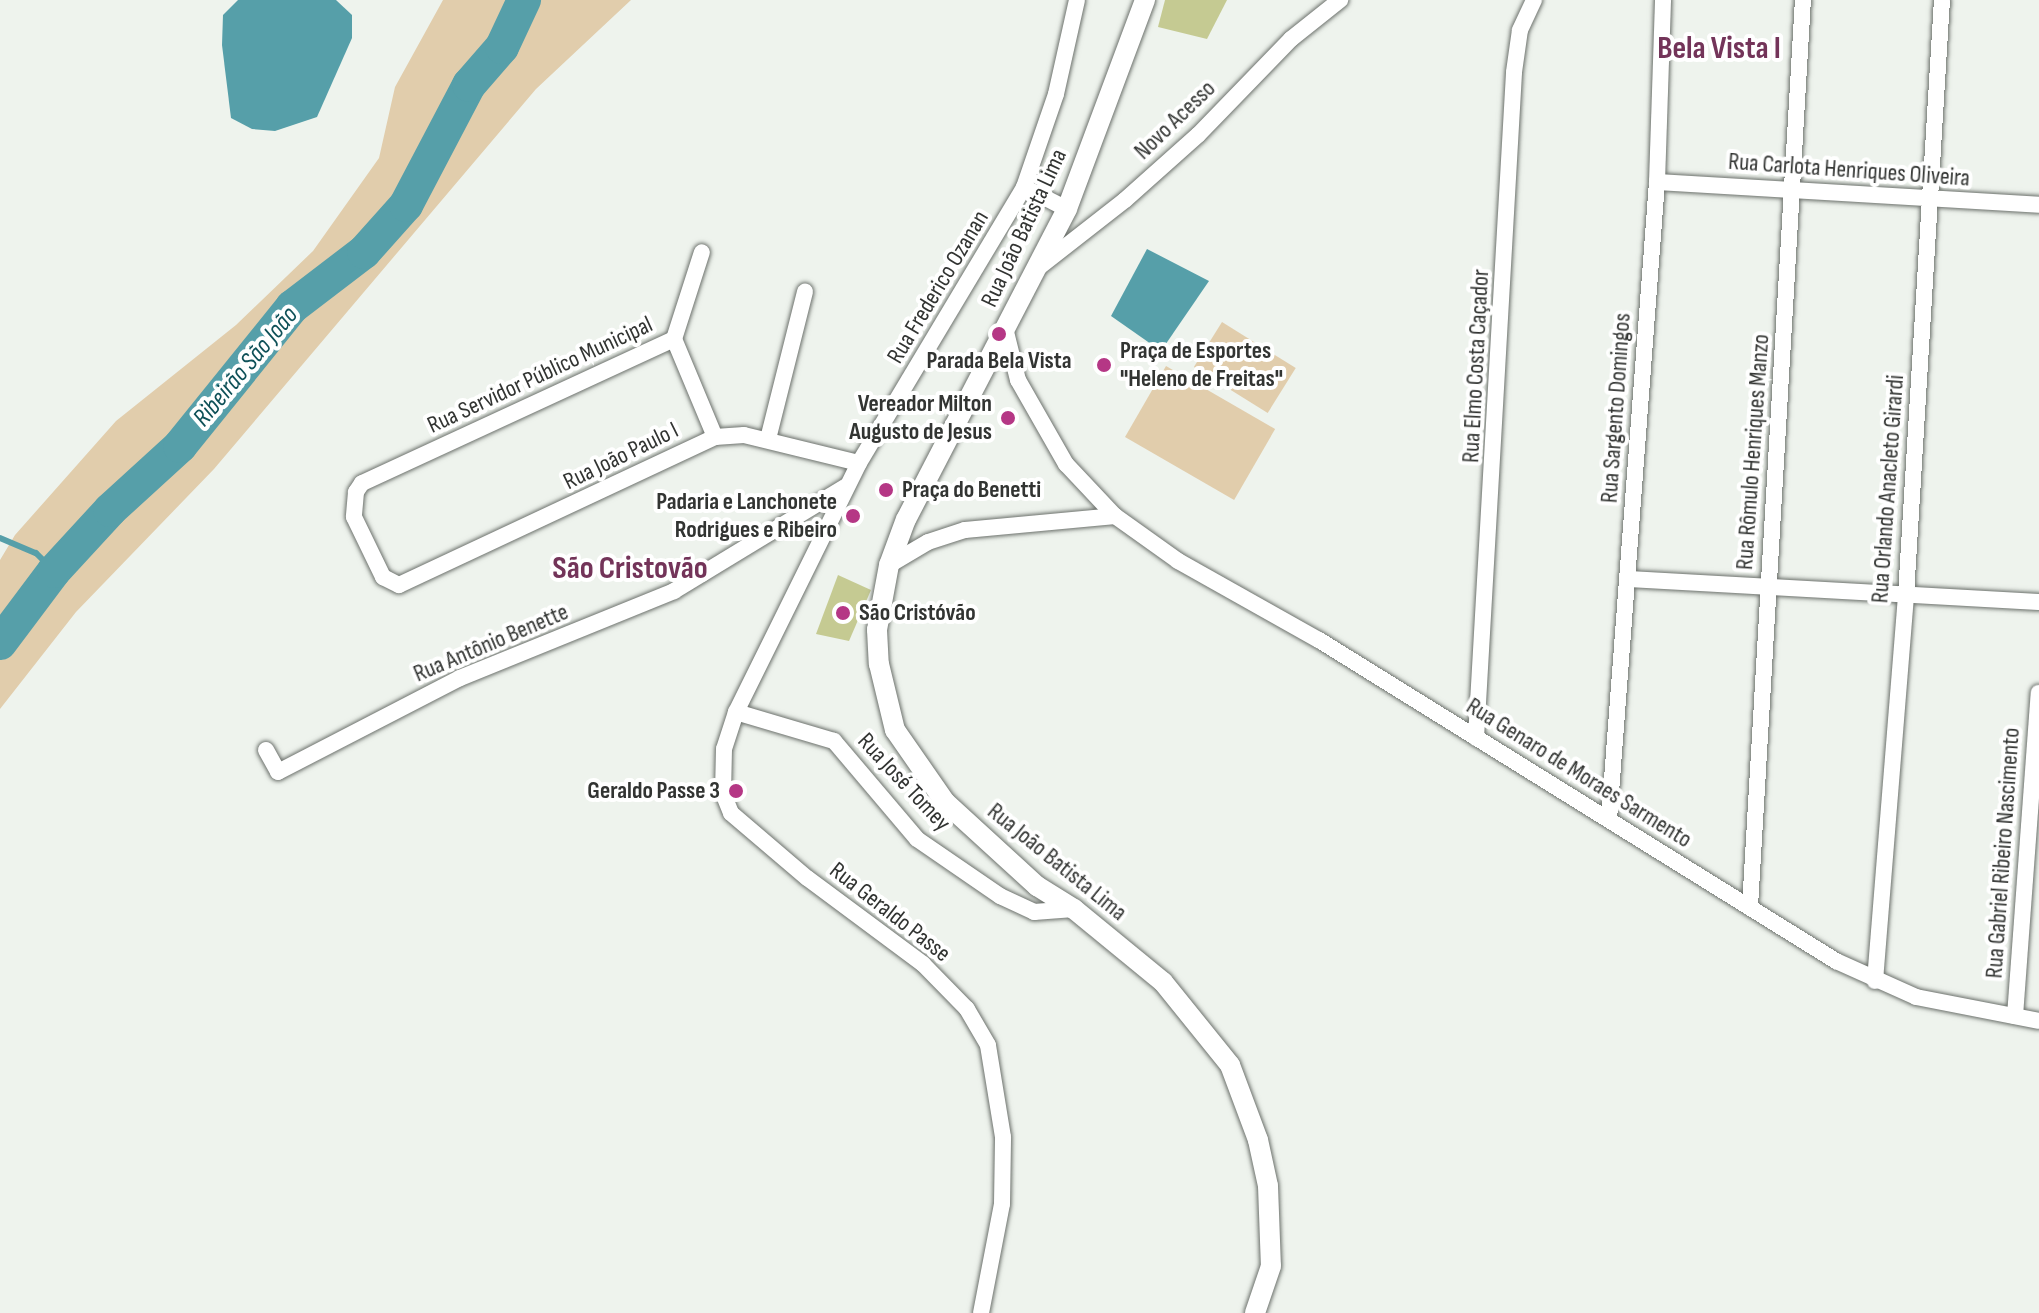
<!DOCTYPE html>
<html>
<head>
<meta charset="utf-8">
<style>
  body { margin:0 }
  #map { position:relative; width:2039px; height:1313px; overflow:hidden; background:#eef3ed; font-family:"Sofia Sans Condensed",sans-serif }
  div>[style] { position:absolute }
  .green>* { inset:0; background:#e1cdac; transform-origin:0 0 }
  .water>* { inset:0; background:#569fa9 }
  .stream>* { height:6px; margin:-3px; padding:0 3px; transform-origin:3px; border-radius:3px; background:#569fa9 }
  .river>* { height:34px; margin:-17px; padding:0 17px; transform-origin:17px; border-radius:17px; background:#569fa9 }
  .building>* { inset:0; background:#c5ca92 }
  .roads { filter:drop-shadow(0 0 2px #6c716c) drop-shadow(0 0 2px #6c716c) }
  .minor>* { height:16px; margin:-8px; padding:0 8px; transform-origin:8px; border-radius:8px; background:#fff }
  .tertiary>* { height:20px; margin:-10px; padding:0 10px; transform-origin:10px; border-radius:10px; background:#fff }
  .dots>* { width:22px; height:22px; translate:-50% -50%; box-sizing:border-box; border:4px solid #fff; border-radius:50% }
  span { translate:-50% -50%; white-space:nowrap; text-align:center; line-height:1.15; -webkit-text-stroke:8px #fff; paint-order:stroke }
  .street-label { font-size:24px; color:#323432 }
  .poi-label { font-size:24px; color:#323432; font-weight:700 }
  .left { translate:0 -50%; text-align:left }
  .right { translate:-100% -50%; text-align:right }
  .water-label { font-size:26px; color:#0f5158; font-style:italic }
  .district-label { font-size:32px; color:#733459; font-weight:700 }
</style>
</head>
<body>
<div id="map">
  <div class="green">
    <i style="clip-path:polygon(443px 0,631px 0,536px 89px,214px 469px,76px 612px,0 709px,0 560px,15px 535px,116px 421px,236px 325px,313px 251px,379px 158px,395px 87px)"></i>
    <i style="left:1222px;top:322px;width:87px;height:53px;rotate:32deg"></i>
    <i style="left:1166px;top:366px;width:126px;height:82px;rotate:30deg"></i>
  </div>
  <div class="water">
    <i style="clip-path:polygon(238px 0,336px 0,352px 15px,352px 38px,317px 117px,275px 131px,252px 129px,231px 118px,222px 45px,223px 15px)"></i>
    <i style="clip-path:polygon(1147px 249px,1209px 281px,1161px 351px,1111px 316px)"></i>
  </div>
  <div class="stream">
    <i style="left:0;top:538px;width:39px;rotate:23deg"></i>
    <i style="left:36px;top:553px;width:25px;rotate:45deg"></i>
  </div>
  <div class="river">
    <i style="left:0;top:643px;width:90px;rotate:-53.1deg"></i>
    <i style="left:54px;top:571px;width:83px;rotate:-47.4deg"></i>
    <i style="left:110px;top:510px;width:95px;rotate:-42.4deg"></i>
    <i style="left:180px;top:446px;width:179px;rotate:-51.1deg"></i>
    <i style="left:292px;top:307px;width:91px;rotate:-37.4deg"></i>
    <i style="left:364px;top:252px;width:63px;rotate:-48.2deg"></i>
    <i style="left:406px;top:205px;width:136px;rotate:-62.3deg"></i>
    <i style="left:469px;top:85px;width:50px;rotate:-49deg"></i>
    <i style="left:502px;top:47px;width:52px;rotate:-64.9deg"></i>
  </div>
  <div class="building">
    <i style="clip-path:polygon(1165px 0,1227px 0,1207px 39px,1158px 27px)"></i>
    <i style="clip-path:polygon(838px 575px,871px 590px,849px 641px,816px 634px)"></i>
  </div>
  <div class="roads">
    <div class="minor">
      <i style="left:1657px;top:182px;width:383px;rotate:3.4deg"></i>
      <i style="left:1024px;top:187px;width:48px;rotate:27.1deg"></i>
      <i style="left:1038px;top:268px;width:110px;rotate:-38deg"></i>
      <i style="left:1125px;top:200px;width:98px;rotate:-41.7deg"></i>
      <i style="left:1198px;top:135px;width:134px;rotate:-45.9deg"></i>
      <i style="left:1291px;top:39px;width:63px;rotate:-38.5deg"></i>
      <i style="left:1005px;top:328px;width:54px;rotate:76deg"></i>
      <i style="left:1018px;top:380px;width:97px;rotate:60.3deg"></i>
      <i style="left:1066px;top:464px;width:71px;rotate:46.7deg"></i>
      <i style="left:1115px;top:516px;width:77px;rotate:35.5deg"></i>
      <i style="left:1178px;top:561px;width:162px;rotate:29.3deg"></i>
      <i style="left:1319px;top:640px;width:609px;rotate:31.84deg"></i>
      <i style="left:1836px;top:961px;width:88px;rotate:24.2deg"></i>
      <i style="left:1916px;top:997px;width:125px;rotate:11deg"></i>
      <i style="left:674px;top:339px;width:91px;rotate:-72.2deg"></i>
      <i style="left:715px;top:437px;width:106px;rotate:-112.7deg"></i>
      <i style="left:674px;top:339px;width:344px;rotate:155.2deg"></i>
      <i style="left:362px;top:483px;width:11px;rotate:124deg"></i>
      <i style="left:356px;top:492px;width:25px;rotate:95deg"></i>
      <i style="left:354px;top:517px;width:67px;rotate:64.2deg"></i>
      <i style="left:383px;top:577px;width:18px;rotate:27deg"></i>
      <i style="left:399px;top:585px;width:349px;rotate:-25.1deg"></i>
      <i style="left:715px;top:437px;width:29px;rotate:-4deg"></i>
      <i style="left:744px;top:435px;width:118px;rotate:13.7deg"></i>
      <i style="left:768px;top:439px;width:152px;rotate:-75.9deg"></i>
      <i style="left:889px;top:565px;width:45px;rotate:-30.5deg"></i>
      <i style="left:928px;top:542px;width:39px;rotate:-18deg"></i>
      <i style="left:965px;top:530px;width:151px;rotate:-5.3deg"></i>
      <i style="left:1628px;top:579px;width:412px;rotate:3.2deg"></i>
      <i style="left:736px;top:712px;width:102px;rotate:16.5deg"></i>
      <i style="left:834px;top:741px;width:128px;rotate:49.7deg"></i>
      <i style="left:917px;top:839px;width:101px;rotate:34.5deg"></i>
      <i style="left:1000px;top:896px;width:38px;rotate:25deg"></i>
      <i style="left:1034px;top:912px;width:40px;rotate:-4.3deg"></i>
      <i style="left:1476px;top:738px;width:667px;rotate:-86.73deg"></i>
      <i style="left:1514px;top:72px;width:42px;rotate:-81.9deg"></i>
      <i style="left:1520px;top:30px;width:33px;rotate:-65deg"></i>
      <i style="left:266px;top:750px;width:25px;rotate:61deg"></i>
      <i style="left:278px;top:772px;width:205px;rotate:-27.3deg"></i>
      <i style="left:460px;top:678px;width:231px;rotate:-22.1deg"></i>
      <i style="left:674px;top:591px;width:200px;rotate:-31.3deg"></i>
      <i style="left:1609px;top:819px;width:639px;rotate:-85.69deg"></i>
      <i style="left:1657px;top:182px;width:182px;rotate:-88.1deg"></i>
      <i style="left:1750px;top:907px;width:909px;rotate:-86.66deg"></i>
      <i style="left:1875px;top:981px;width:387px;rotate:-85.4deg"></i>
      <i style="left:1906px;top:595px;width:596px;rotate:-86.54deg"></i>
      <i style="left:2015px;top:1016px;width:324px;rotate:-85.8deg"></i>
      <i style="left:981px;top:1313px;width:111px;rotate:-79.1deg"></i>
      <i style="left:1002px;top:1204px;width:67px;rotate:-89.1deg"></i>
      <i style="left:1003px;top:1137px;width:93px;rotate:-99.3deg"></i>
      <i style="left:988px;top:1045px;width:42px;rotate:-120.3deg"></i>
      <i style="left:967px;top:1009px;width:63px;rotate:-134.4deg"></i>
      <i style="left:923px;top:964px;width:144px;rotate:-143.4deg"></i>
      <i style="left:807px;top:878px;width:100px;rotate:-139.5deg"></i>
      <i style="left:731px;top:813px;width:22px;rotate:-112deg"></i>
      <i style="left:723px;top:793px;width:44px;rotate:-88.7deg"></i>
      <i style="left:724px;top:749px;width:39px;rotate:-72deg"></i>
      <i style="left:736px;top:712px;width:278px;rotate:-63.7deg"></i>
      <i style="left:859px;top:463px;width:322px;rotate:-59.1deg"></i>
      <i style="left:1024px;top:187px;width:98px;rotate:-71deg"></i>
      <i style="left:1056px;top:94px;width:96px;rotate:-77.4deg"></i>
    </div>
    <div class="tertiary">
      <i style="left:1145px;top:0;width:223px;rotate:110.5deg"></i>
      <i style="left:1067px;top:209px;width:349px;rotate:117.4deg"></i>
      <i style="left:906px;top:519px;width:49px;rotate:110.3deg"></i>
      <i style="left:889px;top:565px;width:66px;rotate:100.5deg"></i>
      <i style="left:877px;top:630px;width:34px;rotate:87deg"></i>
      <i style="left:879px;top:664px;width:68px;rotate:76.4deg"></i>
      <i style="left:895px;top:730px;width:88px;rotate:55.2deg"></i>
      <i style="left:945px;top:802px;width:125px;rotate:42.4deg"></i>
      <i style="left:1037px;top:886px;width:44px;rotate:31.9deg"></i>
      <i style="left:1074px;top:909px;width:115px;rotate:39.4deg"></i>
      <i style="left:1163px;top:982px;width:107px;rotate:51.1deg"></i>
      <i style="left:1230px;top:1065px;width:80px;rotate:69.5deg"></i>
      <i style="left:1258px;top:1140px;width:47px;rotate:77.7deg"></i>
      <i style="left:1268px;top:1186px;width:80px;rotate:87.9deg"></i>
      <i style="left:1271px;top:1266px;width:50px;rotate:108.8deg"></i>
    </div>
  </div>
  <div class="dots">
    <i style="left:999px;top:334px;background:#b53785"></i>
    <i style="left:1104px;top:365px;background:#b53785"></i>
    <i style="left:1008px;top:418px;background:#b53785"></i>
    <i style="left:886px;top:490px;background:#b53785"></i>
    <i style="left:853px;top:516px;background:#b53785"></i>
    <i style="left:843px;top:613px;background:#b53785"></i>
    <i style="left:736px;top:791px;background:#b53785"></i>
  </div>
  <div class="street-label">
    <span style="left:1175px;top:120px;rotate:-44deg">Novo Acesso</span>
    <span style="left:1849px;top:170px;rotate:4deg">Rua Carlota Henriques Oliveira</span>
    <span style="left:1024px;top:228px;rotate:-65deg">Rua João Batista Lima</span>
    <span style="left:938px;top:287px;rotate:-59deg">Rua Frederico Ozanan</span>
    <span style="left:1476px;top:366px;rotate:-87deg">Rua Elmo Costa Caçador</span>
    <span style="left:540px;top:375px;rotate:-25deg">Rua Servidor Público Municipal</span>
    <span style="left:1616px;top:408px;rotate:-86deg">Rua Sargento Domingos</span>
    <span style="left:1753px;top:452px;rotate:-86deg">Rua Rômulo Henriques Manzo</span>
    <span style="left:621px;top:456px;rotate:-26deg">Rua João Paulo I</span>
    <span style="left:1888px;top:489px;rotate:-86deg">Rua Orlando Anacleto Girardi</span>
    <span style="left:491px;top:643px;rotate:-23deg">Rua Antônio Benette</span>
    <span style="left:1579px;top:773px;rotate:32deg">Rua Genaro de Moraes Sarmento</span>
    <span style="left:904px;top:782px;rotate:47deg">Rua José Tomey</span>
    <span style="left:2003px;top:853px;rotate:-86deg">Rua Gabriel Ribeiro Nascimento</span>
    <span style="left:1057px;top:862px;rotate:39deg">Rua João Batista Lima</span>
    <span style="left:890px;top:912px;rotate:38deg">Rua Geraldo Passe</span>
  </div>
  <div class="poi-label">
    <span class="left" style="left:1120px;top:365px">Praça de Esportes<br>"Heleno de Freitas"</span>
    <span style="left:999px;top:361px">Parada Bela Vista</span>
    <span class="right" style="left:992px;top:418px">Vereador Milton<br>Augusto de Jesus</span>
    <span class="left" style="left:902px;top:490px">Praça do Benetti</span>
    <span class="right" style="left:837px;top:516px">Padaria e Lanchonete<br>Rodrigues e Ribeiro</span>
    <span class="left" style="left:859px;top:613px">São Cristóvão</span>
    <span class="right" style="left:720px;top:791px">Geraldo Passe 3</span>
  </div>
  <div class="water-label">
    <span style="left:246px;top:367px;rotate:-50deg">Ribeirão São João</span>
  </div>
  <div class="district-label">
    <span style="left:1719px;top:49px">Bela Vista I</span>
    <span style="left:630px;top:569px">São Cristovão</span>
  </div>
</div>
</body>
</html>
